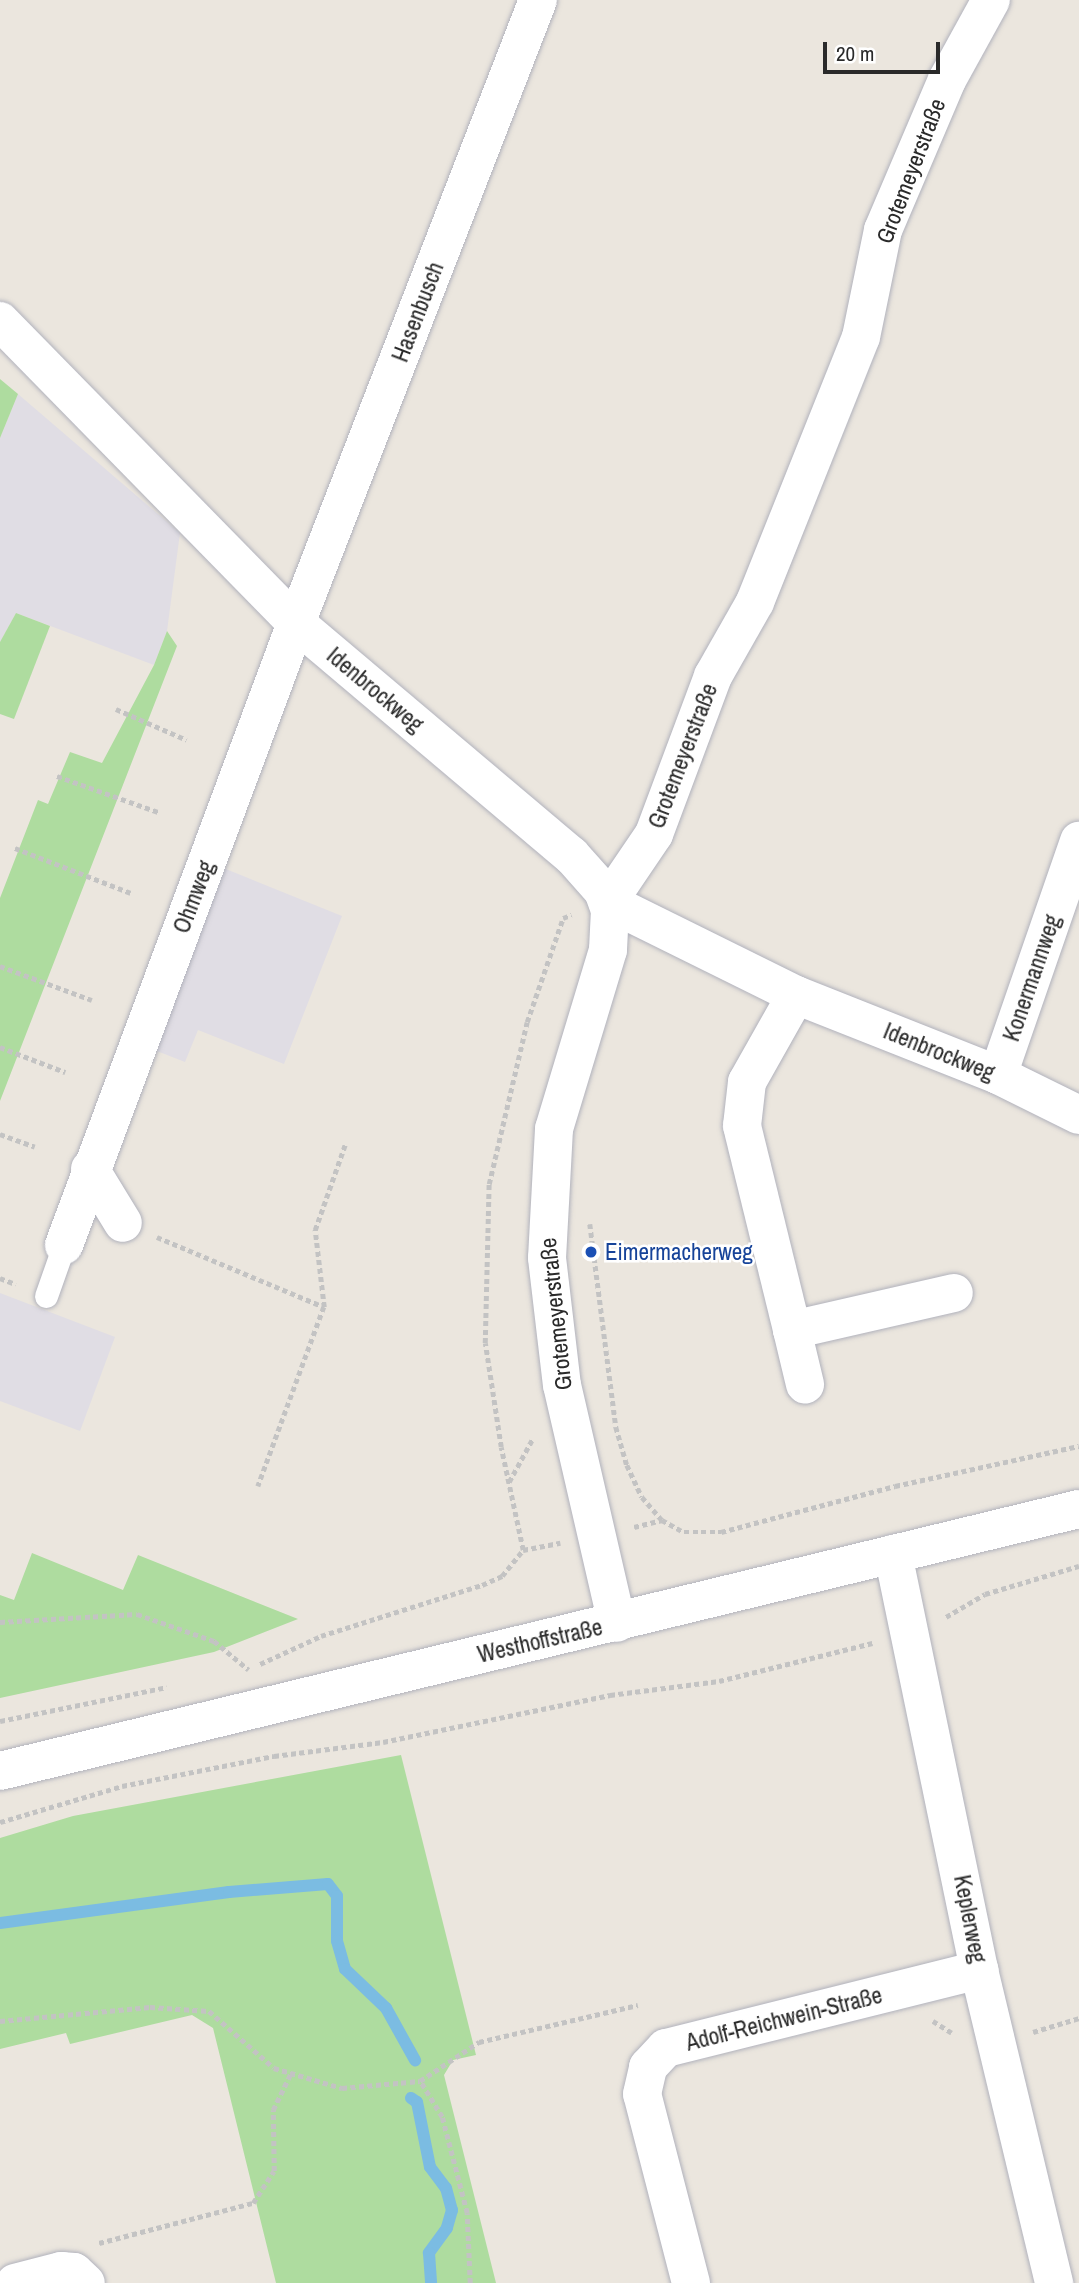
<!DOCTYPE html>
<html>
<head>
<meta charset="utf-8">
<style>
  body { margin:0 }
  #map { position:relative; width:1079px; height:2283px; overflow:hidden; background:#ebe6de; font-family:"Archivo Narrow",sans-serif }
  div>[style] { position:absolute }
  .industrial>* { inset:0; background:#e0dde4 }
  .green>* { inset:0; background:#aedc9f }
  .stream>* { height:12px; margin:-6px; padding:0 6px; transform-origin:6px; border-radius:6px; background:#7bbce2 }
  .path>* { height:4.5px; margin-top:-2.25px; transform-origin:0; background:repeating-linear-gradient(90deg,#c3c3c3 0 5px,transparent 0 8.5px) }
  .roads { filter:drop-shadow(0 0 2px #b1b2bc) drop-shadow(0 0 2px #b1b2bc) }
  .service>* { height:23px; margin:-11.5px; padding:0 11.5px; transform-origin:11.5px; border-radius:11.5px; background:#fff }
  .minor>* { height:38px; margin:-19px; padding:0 19px; transform-origin:19px; border-radius:19px; background:#fff }
  .tertiary>* { height:38px; margin:-19px; padding:0 19px; transform-origin:19px; border-radius:19px; background:#fff }
  .dots>* { width:19px; height:19px; translate:-50% -50%; box-sizing:border-box; border:4px solid #fff; border-radius:50% }
  span { translate:-50% -50%; white-space:nowrap; text-align:center; line-height:1.15; -webkit-text-stroke:5px #fff; paint-order:stroke }
  .street-label { font-size:23px; color:#2a2a2a }
  .transit-label { font-size:23px; color:#164399 }
  .left { translate:0 -50%; text-align:left }
  .scale { position:absolute; left:823px; top:42px; width:117px; height:32px; box-sizing:border-box; border:4px solid #2a2a2a; border-top:0; padding-left:9px; font-size:21px; line-height:24px; white-space:nowrap; color:#2a2a2a; -webkit-text-stroke:5px #fff; paint-order:stroke }
</style>
</head>
<body>
<div id="map">
  <div class="industrial">
    <i style="clip-path:polygon(18px 394px,180px 533px,167px 631px,154px 665px,16px 613px,0 642px,0 438px)"></i>
    <i style="clip-path:polygon(216px 865px,342px 916px,284px 1064px,198px 1030px,185px 1062px,144px 1046px)"></i>
    <i style="clip-path:polygon(0 1293px,115px 1337px,80px 1431px,0 1401px)"></i>
  </div>
  <div class="green">
    <i style="clip-path:polygon(0 379px,18px 394px,0 438px)"></i>
    <i style="clip-path:polygon(16px 613px,50px 626px,14px 719px,0 714px,0 642px)"></i>
    <i style="clip-path:polygon(167px 631px,177px 646px,0 1101px,0 898px,38px 800px,48px 804px,70px 752px,102px 763px,154px 665px)"></i>
    <i style="clip-path:polygon(32px 1553px,123px 1590px,138px 1555px,298px 1619px,214px 1652px,0 1698px,0 1595px,14px 1600px)"></i>
    <i style="clip-path:polygon(401px 1755px,476px 2055px,453px 2060px,444px 2075px,496px 2283px,276px 2283px,213px 2028px,192px 2015px,70px 2044px,66px 2033px,0 2049px,0 1838px,73px 1816px)"></i>
  </div>
  <div class="stream">
    <i style="left:0;top:1923px;width:231px;rotate:-7.7deg"></i>
    <i style="left:229px;top:1892px;width:99px;rotate:-4.6deg"></i>
    <i style="left:328px;top:1884px;width:15px;rotate:53deg"></i>
    <i style="left:337px;top:1896px;width:45px;rotate:90deg"></i>
    <i style="left:337px;top:1941px;width:29px;rotate:74deg"></i>
    <i style="left:345px;top:1969px;width:57px;rotate:43.6deg"></i>
    <i style="left:386px;top:2008px;width:60px;rotate:60.9deg"></i>
    <i style="left:411px;top:2098px;width:7px;rotate:34deg"></i>
    <i style="left:417px;top:2102px;width:66px;rotate:78.7deg"></i>
    <i style="left:430px;top:2167px;width:26px;rotate:53deg"></i>
    <i style="left:446px;top:2188px;width:23px;rotate:75deg"></i>
    <i style="left:452px;top:2210px;width:19px;rotate:106deg"></i>
    <i style="left:447px;top:2228px;width:31px;rotate:126deg"></i>
    <i style="left:429px;top:2253px;width:30px;rotate:86deg"></i>
  </div>
  <div class="path">
    <i style="left:116px;top:709px;width:77px;rotate:23.6deg"></i>
    <i style="left:57px;top:776px;width:110px;rotate:19.6deg"></i>
    <i style="left:15px;top:848px;width:124px;rotate:21.2deg"></i>
    <i style="left:0;top:966px;width:98px;rotate:20.3deg"></i>
    <i style="left:0;top:1047px;width:70px;rotate:21deg"></i>
    <i style="left:0;top:1134px;width:37px;rotate:20deg"></i>
    <i style="left:590px;top:1224px;width:205px;rotate:82.7deg"></i>
    <i style="left:616px;top:1427px;width:40px;rotate:74deg"></i>
    <i style="left:627px;top:1465px;width:35px;rotate:65deg"></i>
    <i style="left:642px;top:1497px;width:30px;rotate:49deg"></i>
    <i style="left:662px;top:1520px;width:25px;rotate:29deg"></i>
    <i style="left:684px;top:1532px;width:37px"></i>
    <i style="left:721px;top:1532px;width:180px;rotate:-14.8deg"></i>
    <i style="left:895px;top:1486px;width:188px;rotate:-12.3deg"></i>
    <i style="left:157px;top:1237px;width:181px;rotate:22.7deg"></i>
    <i style="left:324px;top:1307px;width:191px;rotate:110.2deg"></i>
    <i style="left:0;top:1278px;width:17px;rotate:21deg"></i>
    <i style="left:324px;top:1307px;width:78px;rotate:-96.7deg"></i>
    <i style="left:315px;top:1230px;width:90px;rotate:-70.6deg"></i>
    <i style="left:509px;top:1482px;width:50px;rotate:-61.4deg"></i>
    <i style="left:634px;top:1527px;width:29px;rotate:-14deg"></i>
    <i style="left:523px;top:1550px;width:38px;rotate:-11deg"></i>
    <i style="left:946px;top:1617px;width:45px;rotate:-30.5deg"></i>
    <i style="left:985px;top:1594px;width:98px;rotate:-16.6deg"></i>
    <i style="left:0;top:1622px;width:137px;rotate:-3.3deg"></i>
    <i style="left:137px;top:1614px;width:82px;rotate:19.3deg"></i>
    <i style="left:214px;top:1641px;width:45px;rotate:39.6deg"></i>
    <i style="left:260px;top:1664px;width:67px;rotate:-24.7deg"></i>
    <i style="left:321px;top:1636px;width:169px;rotate:-17.6deg"></i>
    <i style="left:482px;top:1585px;width:22px;rotate:-24deg"></i>
    <i style="left:502px;top:1576px;width:33px;rotate:-51deg"></i>
    <i style="left:523px;top:1550px;width:105px;rotate:-102.1deg"></i>
    <i style="left:501px;top:1447px;width:105px;rotate:-98.7deg"></i>
    <i style="left:485px;top:1343px;width:159px;rotate:-88.6deg"></i>
    <i style="left:489px;top:1184px;width:166px;rotate:-76.8deg"></i>
    <i style="left:527px;top:1022px;width:110px;rotate:-70.9deg"></i>
    <i style="left:563px;top:918px;width:9px;rotate:-21deg"></i>
    <i style="left:0;top:1721px;width:170px;rotate:-11.5deg"></i>
    <i style="left:0;top:1822px;width:127px;rotate:-16.4deg"></i>
    <i style="left:122px;top:1786px;width:155px;rotate:-11.2deg"></i>
    <i style="left:274px;top:1756px;width:110px;rotate:-7.3deg"></i>
    <i style="left:383px;top:1742px;width:232px;rotate:-11.7deg"></i>
    <i style="left:610px;top:1695px;width:110px;rotate:-7.3deg"></i>
    <i style="left:719px;top:1681px;width:158px;rotate:-13.9deg"></i>
    <i style="left:0;top:2021px;width:151px;rotate:-5.3deg"></i>
    <i style="left:150px;top:2007px;width:59px;rotate:3.9deg"></i>
    <i style="left:209px;top:2011px;width:86px;rotate:41.2deg"></i>
    <i style="left:274px;top:2068px;width:71px;rotate:16.4deg"></i>
    <i style="left:342px;top:2088px;width:78px;rotate:-5.1deg"></i>
    <i style="left:933px;top:2021px;width:22px;rotate:32deg"></i>
    <i style="left:1033px;top:2032px;width:48px;rotate:-16.9deg"></i>
    <i style="left:99px;top:2243px;width:159px;rotate:-14.6deg"></i>
    <i style="left:253px;top:2203px;width:38px;rotate:-57deg"></i>
    <i style="left:274px;top:2171px;width:61px;rotate:-90.9deg"></i>
    <i style="left:273px;top:2110px;width:41px;rotate:-64.1deg"></i>
    <i style="left:470px;top:2283px;width:70px;rotate:-92.5deg"></i>
    <i style="left:467px;top:2213px;width:99px;rotate:-104.6deg"></i>
    <i style="left:442px;top:2117px;width:42px;rotate:-121.4deg"></i>
    <i style="left:420px;top:2081px;width:71px;rotate:-33.5deg"></i>
    <i style="left:479px;top:2042px;width:163px;rotate:-13.1deg"></i>
  </div>
  <div class="roads">
    <div class="service">
      <i style="left:46px;top:1296px;width:54px;rotate:-70.6deg"></i>
    </div>
    <div class="minor">
      <i style="left:0;top:321px;width:423px;rotate:45.6deg"></i>
      <i style="left:296px;top:623px;width:360px;rotate:40.2deg"></i>
      <i style="left:571px;top:855px;width:48px;rotate:48.4deg"></i>
      <i style="left:603px;top:891px;width:20px;rotate:70deg"></i>
      <i style="left:610px;top:910px;width:40px;rotate:92.9deg"></i>
      <i style="left:608px;top:950px;width:187px;rotate:106.8deg"></i>
      <i style="left:554px;top:1129px;width:129px;rotate:93.1deg"></i>
      <i style="left:547px;top:1258px;width:128px;rotate:83.3deg"></i>
      <i style="left:562px;top:1385px;width:244px;rotate:77deg"></i>
      <i style="left:608px;top:902px;width:82px;rotate:-55.9deg"></i>
      <i style="left:654px;top:834px;width:169px;rotate:-69.5deg"></i>
      <i style="left:713px;top:676px;width:85px;rotate:-60.4deg"></i>
      <i style="left:755px;top:602px;width:285px;rotate:-68.2deg"></i>
      <i style="left:861px;top:337px;width:109px;rotate:-78.4deg"></i>
      <i style="left:883px;top:230px;width:163px;rotate:-66.9deg"></i>
      <i style="left:947px;top:80px;width:91px;rotate:-61.2deg"></i>
      <i style="left:608px;top:902px;width:210px;rotate:26.3deg"></i>
      <i style="left:796px;top:995px;width:217px;rotate:21.6deg"></i>
      <i style="left:998px;top:1075px;width:90px;rotate:26.3deg"></i>
      <i style="left:796px;top:995px;width:100px;rotate:119.4deg"></i>
      <i style="left:747px;top:1082px;width:44px;rotate:96.5deg"></i>
      <i style="left:742px;top:1126px;width:210px;rotate:76.2deg"></i>
      <i style="left:792px;top:1330px;width:166px;rotate:-12.9deg"></i>
      <i style="left:998px;top:1075px;width:248px;rotate:-70.9deg"></i>
      <i style="left:90px;top:1169px;width:63px;rotate:58.6deg"></i>
      <i style="left:64px;top:1245px;width:664px;rotate:-69.54deg"></i>
      <i style="left:296px;top:623px;width:668px;rotate:-68.77deg"></i>
      <i style="left:792px;top:1330px;width:56px;rotate:76.5deg"></i>
      <i style="left:893px;top:1554px;width:425px;rotate:78.3deg"></i>
      <i style="left:979px;top:1970px;width:322px;rotate:76.5deg"></i>
      <i style="left:15px;top:2283px;width:48px;rotate:-14.6deg"></i>
      <i style="left:61px;top:2271px;width:13px;rotate:4deg"></i>
      <i style="left:74px;top:2272px;width:16px;rotate:43deg"></i>
      <i style="left:691px;top:2283px;width:195px;rotate:-104.5deg"></i>
      <i style="left:642px;top:2094px;width:28px;rotate:-77deg"></i>
      <i style="left:648px;top:2067px;width:26px;rotate:-47deg"></i>
      <i style="left:666px;top:2048px;width:323px;rotate:-14deg"></i>
    </div>
    <div class="tertiary">
      <i style="left:0;top:1771px;width:1110px;rotate:-13.65deg"></i>
    </div>
  </div>
  <div class="dots">
    <i style="left:591px;top:1252px;background:#1a4fb4"></i>
  </div>
  <div class="street-label">
    <span style="left:911px;top:171px;rotate:-69deg">Grotemeyerstraße</span>
    <span style="left:418px;top:312px;rotate:-69deg">Hasenbusch</span>
    <span style="left:375px;top:690px;rotate:40deg">Idenbrockweg</span>
    <span style="left:683px;top:756px;rotate:-69deg">Grotemeyerstraße</span>
    <span style="left:194px;top:897px;rotate:-69deg">Ohmweg</span>
    <span style="left:1032px;top:978px;rotate:-71deg">Konermannweg</span>
    <span style="left:939px;top:1052px;rotate:22deg">Idenbrockweg</span>
    <span style="left:556px;top:1314px;rotate:-96deg">Grotemeyerstraße</span>
    <span style="left:540px;top:1641px;rotate:-13deg">Westhoffstraße</span>
    <span style="left:970px;top:1919px;rotate:79deg">Keplerweg</span>
    <span style="left:784px;top:2019px;rotate:-14deg">Adolf-Reichwein-Straße</span>
  </div>
  <div class="transit-label">
    <span class="left" style="left:605px;top:1252px">Eimermacherweg</span>
  </div>
  <div class="scale">20 m</div>
</div>
</body>
</html>
